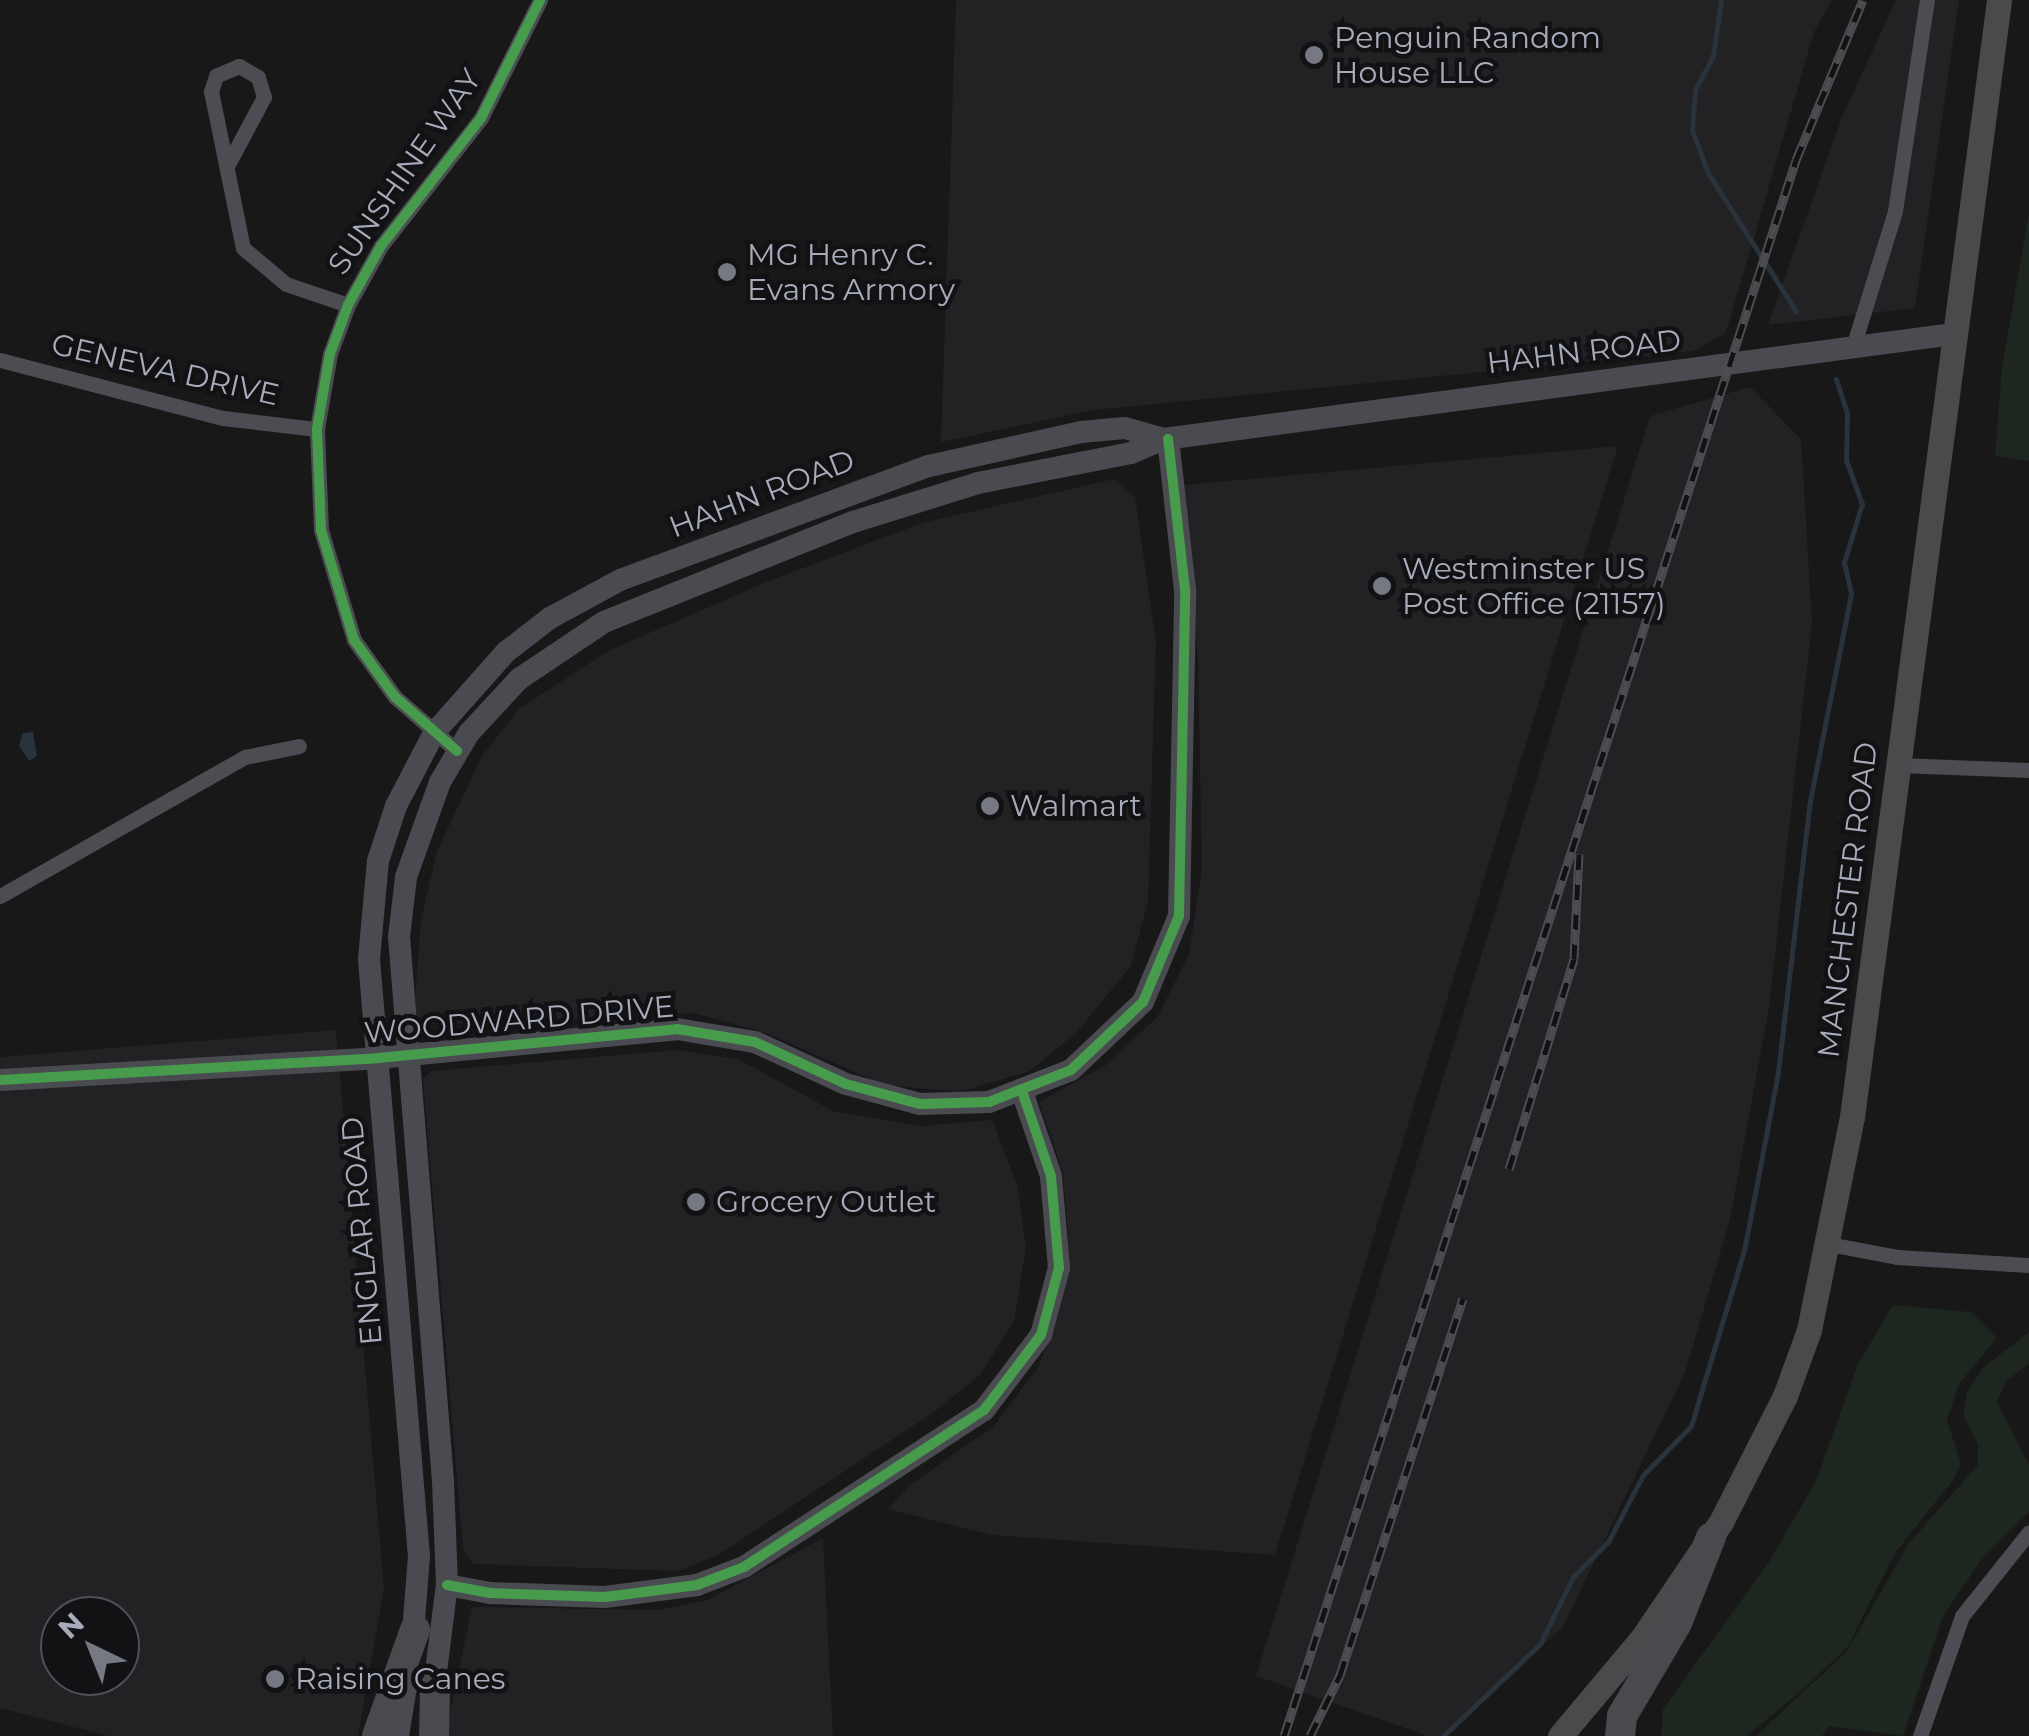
<!DOCTYPE html>
<html>
<head>
<meta charset="utf-8">
<style>
  body { margin:0 }
  #map { position:relative; width:2029px; height:1736px; overflow:hidden; background:#181819; font-family:Montserrat,sans-serif }
  div>[style] { position:absolute }
  .built>* { inset:0; background:#222225 }
  .green>* { inset:0; background:#1e2620 }
  .water>* { inset:0; background:#2a323c }
  .stream>* { height:5px; margin:-2.5px; padding:0 2.5px; transform-origin:2.5px; border-radius:2.5px; background:#2a323c }
  .street>* { height:15px; margin:-7.5px; padding:0 7.5px; transform-origin:7.5px; border-radius:7.5px; background:#4c4d52 }
  .secondary>* { height:22px; margin:-11px; padding:0 11px; transform-origin:11px; border-radius:11px; background:#4a4b50 }
  .primary>* { height:25px; margin:-12.5px; padding:0 12.5px; transform-origin:12.5px; border-radius:12.5px; background:#4a4a4d }
  .highway>* { height:30px; margin:-15px; padding:0 15px; transform-origin:15px; border-radius:15px; background:#4a4a4e }
  .rail>* { height:9px; margin-top:-4.5px; transform-origin:0; background:repeating-linear-gradient(90deg,#121215 0 15px,#4c4d51 0 30px); box-sizing:border-box; border-block:2px solid #4c4d51 }
  .cycleway>* { height:10px; margin:-5px; padding:0 5px; transform-origin:5px; border-radius:5px; background:#469c4c }
  .dots>* { width:28px; height:28px; translate:-50% -50%; box-sizing:border-box; border:5px solid #121215; border-radius:50% }
  span { translate:-50% -50%; white-space:nowrap; text-align:center; line-height:1.15; -webkit-text-stroke:9px #121215; paint-order:stroke }
  .poi-label { font-size:30px; color:#a8acba }
  .left { translate:0 -50%; text-align:left }
  .street-label { font-size:30px; color:#a8acba }
  .north { position:absolute; left:40px; top:1596px; width:100px; height:100px; box-sizing:border-box; background:#121215; border:2px solid #4e5057; border-radius:50%; rotate:317deg; font-size:28px; font-weight:700; line-height:40px; text-align:center; color:#a8acba }
  .north::after { content:''; display:block; margin:auto; width:35px; height:45px; background:#767882; clip-path:polygon(50% 0,100% 100%,50% 72%,0 100%) }
</style>
</head>
<body>
<div id="map">
  <div class="built">
    <i style="clip-path:polygon(956px 0,1832px 0,1814px 32px,1726px 333px,1693px 351px,1094px 410px,941px 442px)"></i>
    <i style="clip-path:polygon(1896px 0,1959px 0,1915px 308px,1768px 325px,1842px 117px)"></i>
    <i style="clip-path:polygon(1750px 387px,1801px 439px,1812px 623px,1769px 1008px,1730px 1219px,1686px 1370px,1563px 1627px,1444px 1736px,1428px 1736px,1256px 1676px,1650px 416px)"></i>
    <i style="clip-path:polygon(1618px 446px,1275px 1555px,992px 1535px,888px 1509px,910px 1485px,994px 1426px,1039px 1366px,1060px 1301px,1068px 1237px,1063px 1173px,1039px 1102px,1106px 1065px,1158px 1016px,1189px 954px,1202px 869px,1198px 661px,1183px 485px)"></i>
    <i style="clip-path:polygon(1114px 479px,1135px 497px,1156px 642px,1148px 900px,1131px 966px,1077px 1032px,1030px 1071px,959px 1092px,884px 1085px,764px 1032px,694px 1013px,413px 1025px,421px 920px,437px 851px,482px 756px,519px 709px,608px 651px,769px 581px,922px 523px)"></i>
    <i style="clip-path:polygon(evenodd,336px 1030px,384px 1588px,358px 1736px,109px 1736px,0 1708px,0 1057px,336px 1030px,60px 1616px,120px 1616px,120px 1676px,60px 1676px,60px 1616px)"></i>
    <i style="clip-path:polygon(676px 1050px,738px 1059px,833px 1111px,921px 1126px,992px 1120px,1017px 1185px,1026px 1247px,1014px 1321px,980px 1375px,934px 1412px,720px 1554px,678px 1571px,473px 1564px,463px 1549px,423px 1079px,431px 1071px)"></i>
    <i style="clip-path:polygon(823px 1538px,833px 1736px,445px 1736px,472px 1607px,659px 1610px,708px 1600px)"></i>
  </div>
  <div class="green">
    <i style="clip-path:polygon(2029px 213px,2029px 461px,1995px 456px,2002px 367px)"></i>
    <i style="clip-path:polygon(1893px 1305px,1971px 1312px,1997px 1338px,1959px 1384px,1947px 1420px,1961px 1464px,1953px 1480px,1895px 1553px,1848px 1646px,1809px 1684px,1747px 1736px,1661px 1736px,1663px 1709px,1769px 1562px,1816px 1481px,1858px 1364px)"></i>
    <i style="clip-path:polygon(2029px 1332px,2029px 1364px,2006px 1381px,1997px 1402px,2029px 1464px,2029px 1512px,1982px 1559px,1943px 1616px,1903px 1736px,1829px 1726px,1822px 1736px,1756px 1736px,1847px 1651px,1909px 1543px,1978px 1465px,1978px 1445px,1963px 1415px,1967px 1392px,1983px 1368px)"></i>
  </div>
  <div class="water">
    <i style="clip-path:polygon(33px 732px,37px 756px,29px 761px,19px 746px,23px 733px)"></i>
  </div>
  <div class="stream">
    <i style="left:1721px;top:0;width:57px;rotate:98.1deg"></i>
    <i style="left:1713px;top:56px;width:38px;rotate:118deg"></i>
    <i style="left:1695px;top:90px;width:40px;rotate:94.3deg"></i>
    <i style="left:1692px;top:130px;width:46px;rotate:69.6deg"></i>
    <i style="left:1708px;top:173px;width:164px;rotate:57.5deg"></i>
    <i style="left:1443px;top:1736px;width:134px;rotate:-43.5deg"></i>
    <i style="left:1540px;top:1644px;width:75px;rotate:-63.8deg"></i>
    <i style="left:1573px;top:1577px;width:49px;rotate:-45deg"></i>
    <i style="left:1608px;top:1542px;width:76px;rotate:-62.4deg"></i>
    <i style="left:1643px;top:1475px;width:69px;rotate:-45.6deg"></i>
    <i style="left:1691px;top:1426px;width:183px;rotate:-73.2deg"></i>
    <i style="left:1744px;top:1251px;width:182px;rotate:-79.2deg"></i>
    <i style="left:1778px;top:1072px;width:273px;rotate:-83.3deg"></i>
    <i style="left:1810px;top:801px;width:212px;rotate:-78.8deg"></i>
    <i style="left:1851px;top:593px;width:32px;rotate:-103deg"></i>
    <i style="left:1844px;top:562px;width:61px;rotate:-72.8deg"></i>
    <i style="left:1862px;top:504px;width:47px;rotate:-110deg"></i>
    <i style="left:1846px;top:460px;width:47px;rotate:-88.8deg"></i>
    <i style="left:1847px;top:413px;width:36px;rotate:-108deg"></i>
  </div>
  <div class="street">
    <i style="left:227px;top:166px;width:78px;rotate:-61.8deg"></i>
    <i style="left:264px;top:97px;width:21px;rotate:-107deg"></i>
    <i style="left:258px;top:77px;width:22px;rotate:-150deg"></i>
    <i style="left:239px;top:66px;width:25px;rotate:157deg"></i>
    <i style="left:216px;top:76px;width:16px;rotate:108deg"></i>
    <i style="left:211px;top:91px;width:160px;rotate:78.5deg"></i>
    <i style="left:243px;top:248px;width:56px;rotate:39.9deg"></i>
    <i style="left:286px;top:284px;width:65px;rotate:18.7deg"></i>
    <i style="left:1853px;top:347px;width:142px;rotate:-72.8deg"></i>
    <i style="left:1895px;top:211px;width:213px;rotate:-81.4deg"></i>
    <i style="left:0;top:360px;width:230px;rotate:14.6deg"></i>
    <i style="left:223px;top:418px;width:95px;rotate:6.7deg"></i>
    <i style="left:457px;top:751px;width:82px;rotate:-138.9deg"></i>
    <i style="left:395px;top:697px;width:70px;rotate:-125.7deg"></i>
    <i style="left:354px;top:640px;width:115px;rotate:-106.7deg"></i>
    <i style="left:321px;top:530px;width:101px;rotate:-92.3deg"></i>
    <i style="left:317px;top:429px;width:76px;rotate:-80.2deg"></i>
    <i style="left:330px;top:354px;width:52px;rotate:-69.8deg"></i>
    <i style="left:348px;top:305px;width:68px;rotate:-60.8deg"></i>
    <i style="left:381px;top:246px;width:162px;rotate:-52deg"></i>
    <i style="left:481px;top:118px;width:132px;rotate:-63.4deg"></i>
    <i style="left:1899px;top:765px;width:130px;rotate:2.2deg"></i>
    <i style="left:0;top:896px;width:282px;rotate:-29.6deg"></i>
    <i style="left:245px;top:757px;width:55px;rotate:-11.5deg"></i>
    <i style="left:1829px;top:1244px;width:69px;rotate:10.8deg"></i>
    <i style="left:1897px;top:1257px;width:132px;rotate:3.5deg"></i>
    <i style="left:1920px;top:1736px;width:127px;rotate:-70.7deg"></i>
    <i style="left:1962px;top:1616px;width:107px;rotate:-51.4deg"></i>
  </div>
  <div class="secondary">
    <i style="left:0;top:1080px;width:379px;rotate:-3.3deg"></i>
    <i style="left:378px;top:1058px;width:300px;rotate:-5.5deg"></i>
    <i style="left:677px;top:1029px;width:79px;rotate:9.5deg"></i>
    <i style="left:755px;top:1042px;width:100px;rotate:24.8deg"></i>
    <i style="left:846px;top:1084px;width:77px;rotate:15.1deg"></i>
    <i style="left:920px;top:1104px;width:69px;rotate:-1.7deg"></i>
    <i style="left:989px;top:1102px;width:88px;rotate:-21.3deg"></i>
    <i style="left:1071px;top:1070px;width:99px;rotate:-43.4deg"></i>
    <i style="left:1143px;top:1002px;width:93px;rotate:-67.3deg"></i>
    <i style="left:1179px;top:916px;width:326px;rotate:-88.9deg"></i>
    <i style="left:1185px;top:590px;width:152px;rotate:-96.4deg"></i>
    <i style="left:447px;top:1585px;width:44px;rotate:10.5deg"></i>
    <i style="left:490px;top:1593px;width:115px;rotate:2deg"></i>
    <i style="left:605px;top:1597px;width:93px;rotate:-7.4deg"></i>
    <i style="left:697px;top:1585px;width:50px;rotate:-21deg"></i>
    <i style="left:744px;top:1567px;width:287px;rotate:-33.2deg"></i>
    <i style="left:984px;top:1410px;width:94px;rotate:-52.8deg"></i>
    <i style="left:1041px;top:1335px;width:69px;rotate:-75deg"></i>
    <i style="left:1059px;top:1268px;width:92px;rotate:-95deg"></i>
    <i style="left:1051px;top:1176px;width:87px;rotate:-108.9deg"></i>
    <i style="left:412px;top:1645px;width:88px;rotate:-85.5deg"></i>
    <i style="left:419px;top:1557px;width:600px;rotate:-94.78deg"></i>
    <i style="left:369px;top:959px;width:98px;rotate:-84.8deg"></i>
    <i style="left:378px;top:861px;width:58px;rotate:-71.9deg"></i>
    <i style="left:396px;top:806px;width:82px;rotate:-62.5deg"></i>
    <i style="left:434px;top:733px;width:108px;rotate:-48.4deg"></i>
    <i style="left:506px;top:652px;width:56px;rotate:-37.7deg"></i>
    <i style="left:550px;top:618px;width:80px;rotate:-28.5deg"></i>
    <i style="left:620px;top:580px;width:329px;rotate:-20.3deg"></i>
    <i style="left:929px;top:466px;width:156px;rotate:-12.6deg"></i>
    <i style="left:1081px;top:432px;width:44px;rotate:-5.2deg"></i>
    <i style="left:1125px;top:428px;width:41px;rotate:15.8deg"></i>
    <i style="left:432px;top:1703px;width:119px;rotate:-82.8deg"></i>
    <i style="left:447px;top:1585px;width:104px;rotate:-92.2deg"></i>
    <i style="left:443px;top:1481px;width:546px;rotate:-94.62deg"></i>
    <i style="left:399px;top:937px;width:60px;rotate:-83.3deg"></i>
    <i style="left:406px;top:877px;width:101px;rotate:-70.3deg"></i>
    <i style="left:440px;top:782px;width:57px;rotate:-59.4deg"></i>
    <i style="left:469px;top:733px;width:74px;rotate:-47.2deg"></i>
    <i style="left:519px;top:679px;width:102px;rotate:-33.8deg"></i>
    <i style="left:604px;top:622px;width:268px;rotate:-21.9deg"></i>
    <i style="left:853px;top:522px;width:131px;rotate:-17.3deg"></i>
    <i style="left:978px;top:483px;width:156px;rotate:-11.1deg"></i>
    <i style="left:1131px;top:453px;width:36px;rotate:-23deg"></i>
    <i style="left:1164px;top:439px;width:796px;rotate:-7.58deg"></i>
    <i style="left:398px;top:1736px;width:56px;rotate:-80.7deg"></i>
  </div>
  <div class="primary">
    <i style="left:1560px;top:1736px;width:129px;rotate:-50deg"></i>
    <i style="left:1643px;top:1637px;width:139px;rotate:-55.9deg"></i>
    <i style="left:1721px;top:1522px;width:141px;rotate:-63.1deg"></i>
    <i style="left:1785px;top:1396px;width:70px;rotate:-70deg"></i>
    <i style="left:1809px;top:1330px;width:217px;rotate:-78.6deg"></i>
    <i style="left:1852px;top:1117px;width:1127px;rotate:-82.5deg"></i>
  </div>
  <div class="highway">
    <i style="left:377px;top:1736px;width:113px;rotate:-70.3deg"></i>
    <i style="left:434px;top:1736px;width:49px;rotate:-88.8deg"></i>
    <i style="left:1620px;top:1736px;width:20px;rotate:-84deg"></i>
    <i style="left:1622px;top:1716px;width:108px;rotate:-59.4deg"></i>
    <i style="left:1677px;top:1623px;width:92px;rotate:-68.4deg"></i>
  </div>
  <div class="rail">
    <i style="left:1509px;top:1169px;width:220px;rotate:-72.8deg"></i>
    <i style="left:1574px;top:959px;width:105px;rotate:-87.3deg"></i>
    <i style="left:1284px;top:1736px;width:1657px;rotate:-72deg"></i>
    <i style="left:1796px;top:160px;width:173px;rotate:-67.3deg"></i>
    <i style="left:1310px;top:1736px;width:68px;rotate:-63.8deg"></i>
    <i style="left:1340px;top:1675px;width:396px;rotate:-71.9deg"></i>
  </div>
  <div class="cycleway">
    <i style="left:457px;top:751px;width:82px;rotate:-138.9deg"></i>
    <i style="left:395px;top:697px;width:70px;rotate:-125.7deg"></i>
    <i style="left:354px;top:640px;width:115px;rotate:-106.7deg"></i>
    <i style="left:321px;top:530px;width:101px;rotate:-92.3deg"></i>
    <i style="left:317px;top:429px;width:76px;rotate:-80.2deg"></i>
    <i style="left:330px;top:354px;width:52px;rotate:-69.8deg"></i>
    <i style="left:348px;top:305px;width:68px;rotate:-60.8deg"></i>
    <i style="left:381px;top:246px;width:162px;rotate:-52deg"></i>
    <i style="left:481px;top:118px;width:132px;rotate:-63.4deg"></i>
    <i style="left:0;top:1080px;width:379px;rotate:-3.3deg"></i>
    <i style="left:378px;top:1058px;width:300px;rotate:-5.5deg"></i>
    <i style="left:677px;top:1029px;width:79px;rotate:9.5deg"></i>
    <i style="left:755px;top:1042px;width:100px;rotate:24.8deg"></i>
    <i style="left:846px;top:1084px;width:77px;rotate:15.1deg"></i>
    <i style="left:920px;top:1104px;width:69px;rotate:-1.7deg"></i>
    <i style="left:989px;top:1102px;width:88px;rotate:-21.3deg"></i>
    <i style="left:1071px;top:1070px;width:99px;rotate:-43.4deg"></i>
    <i style="left:1143px;top:1002px;width:93px;rotate:-67.3deg"></i>
    <i style="left:1179px;top:916px;width:326px;rotate:-88.9deg"></i>
    <i style="left:1185px;top:590px;width:152px;rotate:-96.4deg"></i>
    <i style="left:447px;top:1585px;width:44px;rotate:10.5deg"></i>
    <i style="left:490px;top:1593px;width:115px;rotate:2deg"></i>
    <i style="left:605px;top:1597px;width:93px;rotate:-7.4deg"></i>
    <i style="left:697px;top:1585px;width:50px;rotate:-21deg"></i>
    <i style="left:744px;top:1567px;width:287px;rotate:-33.2deg"></i>
    <i style="left:984px;top:1410px;width:94px;rotate:-52.8deg"></i>
    <i style="left:1041px;top:1335px;width:69px;rotate:-75deg"></i>
    <i style="left:1059px;top:1268px;width:92px;rotate:-95deg"></i>
    <i style="left:1051px;top:1176px;width:87px;rotate:-108.9deg"></i>
  </div>
  <div class="dots">
    <i style="left:1314px;top:55px;background:#767882"></i>
    <i style="left:727px;top:272px;background:#767882"></i>
    <i style="left:1382px;top:586px;background:#767882"></i>
    <i style="left:990px;top:806px;background:#767882"></i>
    <i style="left:696px;top:1202px;background:#767882"></i>
    <i style="left:275px;top:1679px;background:#767882"></i>
  </div>
  <div class="poi-label">
    <span class="left" style="left:1334px;top:55px">Penguin Random<br>House LLC</span>
    <span class="left" style="left:747px;top:272px">MG Henry C.<br>Evans Armory</span>
    <span class="left" style="left:1402px;top:586px">Westminster US<br>Post Office (21157)</span>
    <span class="left" style="left:1010px;top:806px">Walmart</span>
    <span class="left" style="left:716px;top:1202px">Grocery Outlet</span>
    <span class="left" style="left:295px;top:1679px">Raising Canes</span>
  </div>
  <div class="street-label">
    <span style="left:405px;top:172px;rotate:-55deg">SUNSHINE WAY</span>
    <span style="left:1584px;top:352px;rotate:-7deg">HAHN ROAD</span>
    <span style="left:165px;top:370px;rotate:13deg">GENEVA DRIVE</span>
    <span style="left:762px;top:494px;rotate:-21deg">HAHN ROAD</span>
    <span style="left:1848px;top:900px;rotate:-83deg">MANCHESTER ROAD</span>
    <span style="left:519px;top:1020px;rotate:-5deg">WOODWARD DRIVE</span>
    <span style="left:362px;top:1231px;rotate:-95deg">ENGLAR ROAD</span>
  </div>
  <div class="north">N</div>
</div>
</body>
</html>
